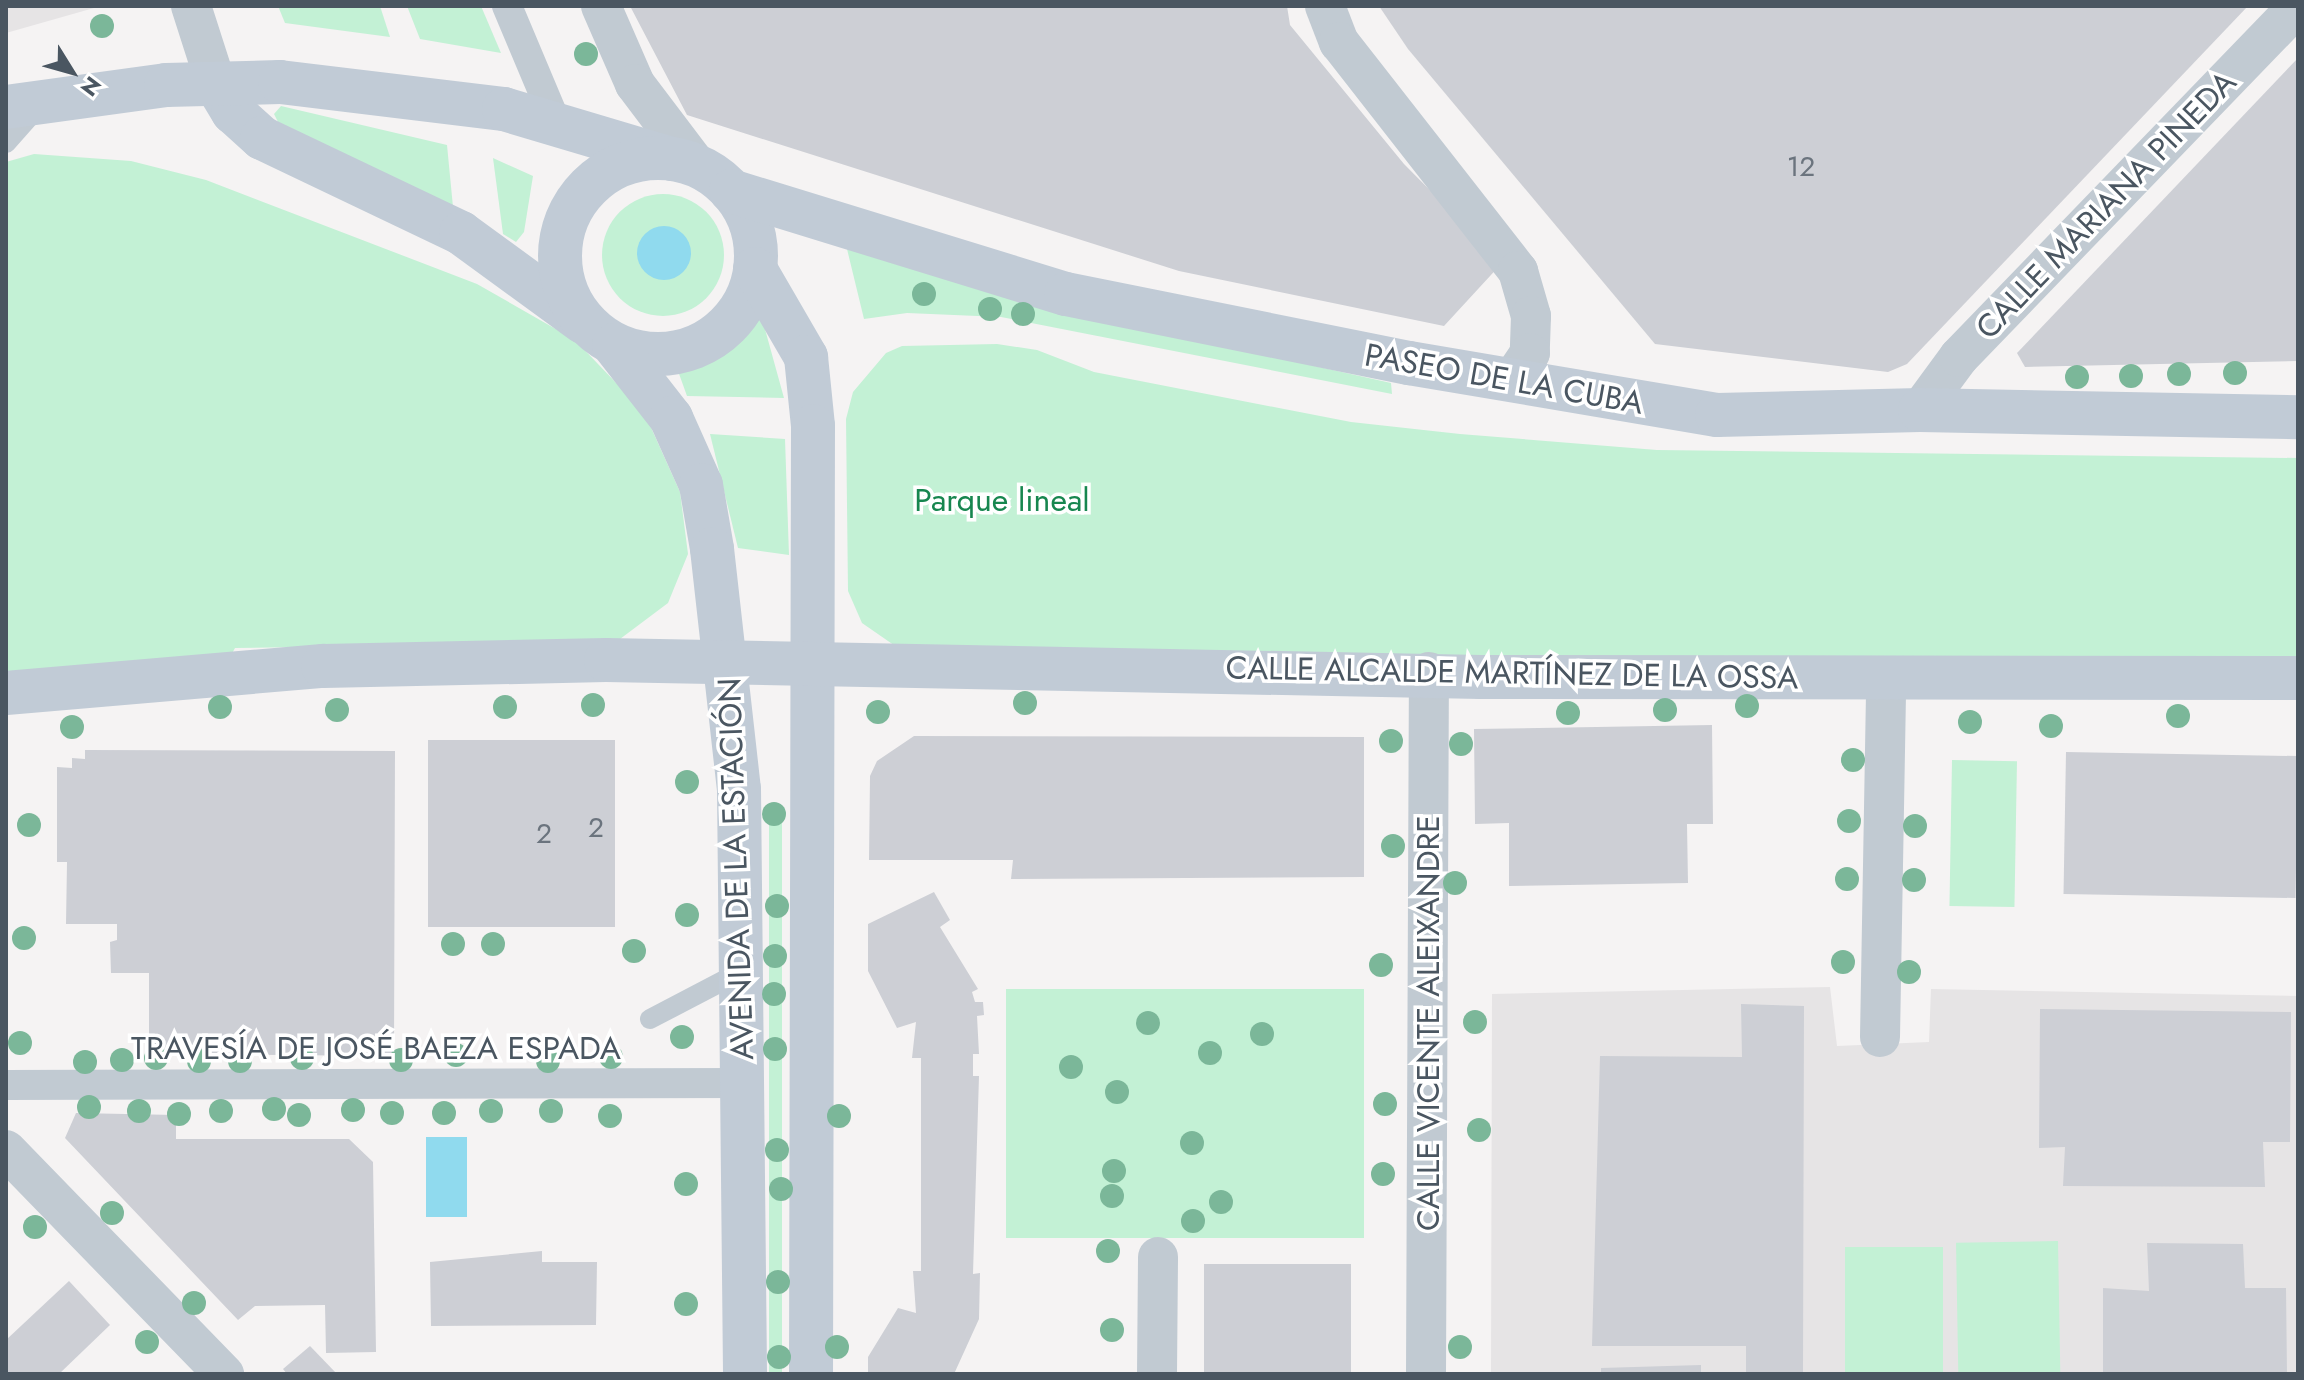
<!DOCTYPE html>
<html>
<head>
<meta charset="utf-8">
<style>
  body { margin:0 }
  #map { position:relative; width:2304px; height:1380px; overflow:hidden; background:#f5f3f3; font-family:Jost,sans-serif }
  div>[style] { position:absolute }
  .education>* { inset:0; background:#e6e4e5 }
  .green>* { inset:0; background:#c3f1d5; transform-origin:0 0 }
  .round { border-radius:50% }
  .water>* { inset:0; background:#90daee; transform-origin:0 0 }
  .building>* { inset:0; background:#cdcfd5; transform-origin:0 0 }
  .service>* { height:20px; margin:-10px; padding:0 10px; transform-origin:10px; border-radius:10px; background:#c1cad2 }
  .pedestrian>* { height:30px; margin:-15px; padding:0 15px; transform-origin:15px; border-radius:15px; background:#c1cad2 }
  .minor>* { height:40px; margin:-20px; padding:0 20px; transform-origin:20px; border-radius:20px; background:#c1cad2 }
  .secondary>* { height:44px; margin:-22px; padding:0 22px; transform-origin:22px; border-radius:22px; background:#c1cbd6 }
  .secondary>.ring { margin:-22px; padding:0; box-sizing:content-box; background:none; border:44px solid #c1cbd6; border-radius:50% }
  .trees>* { width:24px; height:24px; margin:-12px; border-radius:50%; background:#7bb799 }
  span { translate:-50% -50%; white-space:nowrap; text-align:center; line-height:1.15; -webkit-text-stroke:7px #fff; paint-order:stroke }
  .number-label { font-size:28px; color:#6b747e }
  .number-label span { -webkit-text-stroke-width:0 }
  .street-label { font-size:32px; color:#4a5661 }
  .park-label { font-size:32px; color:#17864f }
  .frame { position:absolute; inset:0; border:8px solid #4a5661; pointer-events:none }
  .north { position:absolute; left:32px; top:32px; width:80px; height:80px; -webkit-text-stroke:6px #fff; paint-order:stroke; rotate:127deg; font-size:22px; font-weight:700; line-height:32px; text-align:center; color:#4a5661 }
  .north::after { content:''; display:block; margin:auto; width:28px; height:36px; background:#4a5661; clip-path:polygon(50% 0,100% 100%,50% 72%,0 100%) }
</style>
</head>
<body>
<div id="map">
  <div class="education">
    <i style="clip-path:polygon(6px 6px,101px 6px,6px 33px)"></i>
    <i style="clip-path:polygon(1830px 987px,1837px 1046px,1929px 1042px,1931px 989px,2298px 996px,2298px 1374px,1491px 1374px,1492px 994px)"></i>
  </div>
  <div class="green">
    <i style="clip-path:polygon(278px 6px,380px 6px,390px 37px,285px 23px)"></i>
    <i style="clip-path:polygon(407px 6px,481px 6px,501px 53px,420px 39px)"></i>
    <i style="clip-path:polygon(281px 106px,447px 145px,453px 207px,278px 122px,274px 114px)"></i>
    <i style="clip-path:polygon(34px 154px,131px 161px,206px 180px,477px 284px,575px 340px,644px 412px,680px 492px,688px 554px,668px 603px,616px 642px,235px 648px,229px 659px,6px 679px,6px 162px)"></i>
    <i style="clip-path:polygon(493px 158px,533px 176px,524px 232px,516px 242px,503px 234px)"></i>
    <i class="round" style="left:602px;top:194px;width:122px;height:122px"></i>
    <i style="clip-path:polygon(847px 249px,1002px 296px,1391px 383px,1392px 394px,1001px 317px,907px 313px,864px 319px)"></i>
    <i style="clip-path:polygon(760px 311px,784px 398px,687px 396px,678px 371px,720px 353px)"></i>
    <i style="clip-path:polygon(997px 344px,1037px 350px,1094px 372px,1351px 422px,1460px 434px,1657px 450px,2298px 458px,2298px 663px,901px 650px,862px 623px,848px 591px,846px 419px,853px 392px,886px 353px,902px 346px)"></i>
    <i style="clip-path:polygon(710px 434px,785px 439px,789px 555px,738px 548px)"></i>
    <i style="left:1952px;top:760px;width:65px;height:146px;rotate:1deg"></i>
    <i style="left:769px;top:808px;width:13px;height:566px"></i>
    <i style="left:1364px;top:989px;width:249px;height:358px;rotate:90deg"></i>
    <i style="left:2058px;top:1241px;width:133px;height:102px;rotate:89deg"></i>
    <i style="left:1943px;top:1247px;width:127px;height:98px;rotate:90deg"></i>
  </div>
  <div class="water">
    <i class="round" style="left:637px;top:226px;width:54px;height:54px"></i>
    <i style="left:426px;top:1137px;width:41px;height:80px"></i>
  </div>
  <div class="building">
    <i style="clip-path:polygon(630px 6px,1287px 6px,1290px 25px,1404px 164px,1502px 263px,1444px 326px,1179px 271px,687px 115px)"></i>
    <i style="clip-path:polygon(1379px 6px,2248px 6px,1907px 364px,1888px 372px,1655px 344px,1408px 49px)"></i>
    <i style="clip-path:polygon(2298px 58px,2298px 361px,2025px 367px,2017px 353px)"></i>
    <i style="clip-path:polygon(1712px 725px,1713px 824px,1687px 824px,1688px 883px,1509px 886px,1509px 823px,1475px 824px,1474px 729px)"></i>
    <i style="clip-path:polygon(914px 736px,1364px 737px,1364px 877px,1011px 879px,1013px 860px,869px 860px,870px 776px,877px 761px)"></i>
    <i style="left:615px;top:740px;width:187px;height:187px;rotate:90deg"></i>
    <i style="clip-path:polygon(85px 750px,395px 751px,394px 1056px,149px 1054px,149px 973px,111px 973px,110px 942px,117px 940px,117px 924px,66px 924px,67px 862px,57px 862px,57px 767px,72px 768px,72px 758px,85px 759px)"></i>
    <i style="left:2066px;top:752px;width:232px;height:142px;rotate:1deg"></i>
    <i style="clip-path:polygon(934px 892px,950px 920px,940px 927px,978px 989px,972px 992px,975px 1002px,983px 1002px,984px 1015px,977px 1016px,979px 1054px,973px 1054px,973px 1076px,979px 1076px,973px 1274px,980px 1273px,979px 1319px,954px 1374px,868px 1374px,868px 1357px,898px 1308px,916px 1313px,913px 1271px,921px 1271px,921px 1058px,912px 1058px,916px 1022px,897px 1028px,868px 971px,868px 924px)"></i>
    <i style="clip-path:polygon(1741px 1004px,1804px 1006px,1803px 1374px,1746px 1374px,1746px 1346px,1592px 1346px,1600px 1056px,1742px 1057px)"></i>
    <i style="clip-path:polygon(2040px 1009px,2291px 1012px,2290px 1142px,2263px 1142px,2265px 1187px,2063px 1186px,2065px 1147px,2039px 1148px)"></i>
    <i style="clip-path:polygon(76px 1113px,176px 1115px,176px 1139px,349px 1139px,373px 1162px,376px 1352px,326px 1353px,325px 1305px,255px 1306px,238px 1320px,65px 1138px)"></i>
    <i style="clip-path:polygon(2147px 1243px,2243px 1244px,2245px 1288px,2286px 1288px,2287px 1374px,2103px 1374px,2103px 1288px,2149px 1291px)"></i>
    <i style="clip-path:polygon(542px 1251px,542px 1262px,597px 1262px,596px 1325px,431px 1326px,430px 1262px)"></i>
    <i style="left:1351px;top:1264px;width:110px;height:147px;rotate:90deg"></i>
    <i style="clip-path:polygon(69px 1281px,110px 1325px,59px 1374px,6px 1374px,6px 1340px)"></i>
    <i style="clip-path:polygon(310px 1346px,337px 1374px,287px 1374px,283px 1369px)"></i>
    <i style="clip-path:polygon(1701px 1365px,1701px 1374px,1601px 1374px,1601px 1368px)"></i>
  </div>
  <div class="service">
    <i style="left:6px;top:143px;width:48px;rotate:-48.4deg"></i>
    <i style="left:650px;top:1019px;width:104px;rotate:-27.6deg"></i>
  </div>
  <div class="pedestrian">
    <i style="left:507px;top:6px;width:124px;rotate:67.2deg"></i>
    <i style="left:6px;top:1085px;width:739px;rotate:-0.16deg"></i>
  </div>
  <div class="minor">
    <i style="left:191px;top:6px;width:82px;rotate:72.2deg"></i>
    <i style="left:601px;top:6px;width:85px;rotate:66.4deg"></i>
    <i style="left:635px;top:84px;width:103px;rotate:52.9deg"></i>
    <i style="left:1325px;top:6px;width:39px;rotate:69deg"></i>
    <i style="left:1339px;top:42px;width:291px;rotate:52deg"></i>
    <i style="left:1518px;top:271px;width:47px;rotate:73.9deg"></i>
    <i style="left:1531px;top:316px;width:37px;rotate:92deg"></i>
    <i style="left:1530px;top:353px;width:32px;rotate:124deg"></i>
    <i style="left:1920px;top:410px;width:66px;rotate:-53.7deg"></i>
    <i style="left:1959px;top:357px;width:488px;rotate:-46deg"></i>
    <i style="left:1880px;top:1037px;width:361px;rotate:-89deg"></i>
    <i style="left:6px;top:1150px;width:313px;rotate:45.8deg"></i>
    <i style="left:1157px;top:1374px;width:117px;rotate:-89.5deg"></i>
    <i style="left:1426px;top:1374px;width:702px;rotate:-89.76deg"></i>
  </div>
  <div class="secondary">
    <i style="left:216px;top:84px;width:33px;rotate:59deg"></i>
    <i style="left:233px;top:112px;width:39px;rotate:42deg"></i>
    <i style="left:262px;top:138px;width:221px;rotate:25.5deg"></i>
    <i style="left:461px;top:233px;width:151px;rotate:36.1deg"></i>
    <i style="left:6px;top:107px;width:162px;rotate:-7.8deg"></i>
    <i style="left:166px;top:85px;width:114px;rotate:-1.5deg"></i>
    <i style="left:280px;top:82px;width:226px;rotate:6.9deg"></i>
    <i style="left:504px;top:109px;width:175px;rotate:16.6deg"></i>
    <i class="ring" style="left:560px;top:158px;width:152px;height:152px"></i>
    <i style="left:731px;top:191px;width:350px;rotate:17.1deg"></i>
    <i style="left:1066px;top:294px;width:350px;rotate:11.4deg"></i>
    <i style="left:1409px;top:363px;width:312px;rotate:9.6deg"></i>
    <i style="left:1717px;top:415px;width:203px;rotate:-1.4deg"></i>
    <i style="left:1920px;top:410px;width:378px;rotate:1.1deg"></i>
    <i style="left:755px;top:269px;width:102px;rotate:59.9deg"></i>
    <i style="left:806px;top:357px;width:69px;rotate:84.2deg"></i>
    <i style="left:813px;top:426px;width:948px;rotate:90.12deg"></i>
    <i style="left:614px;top:345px;width:93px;rotate:52deg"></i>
    <i style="left:671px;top:418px;width:73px;rotate:65.9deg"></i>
    <i style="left:701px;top:485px;width:65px;rotate:80.2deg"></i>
    <i style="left:712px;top:549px;width:242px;rotate:83.6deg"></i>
    <i style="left:739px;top:789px;width:585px;rotate:89.41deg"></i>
    <i style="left:6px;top:693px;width:318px;rotate:-4.9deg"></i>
    <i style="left:323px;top:666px;width:283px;rotate:-1.2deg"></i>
    <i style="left:606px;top:660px;width:875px;rotate:1.11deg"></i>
    <i style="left:1481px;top:677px;width:817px;rotate:0.07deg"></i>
  </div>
  <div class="trees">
    <i style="left:102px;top:26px"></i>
    <i style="left:586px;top:54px"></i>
    <i style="left:924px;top:294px"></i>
    <i style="left:990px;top:309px"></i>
    <i style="left:1023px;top:314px"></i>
    <i style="left:2235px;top:373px"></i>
    <i style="left:2179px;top:374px"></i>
    <i style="left:2131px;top:376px"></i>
    <i style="left:2077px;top:377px"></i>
    <i style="left:1025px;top:703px"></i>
    <i style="left:593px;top:705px"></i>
    <i style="left:1747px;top:706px"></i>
    <i style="left:220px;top:707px"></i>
    <i style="left:505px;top:707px"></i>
    <i style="left:337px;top:710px"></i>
    <i style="left:1665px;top:710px"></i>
    <i style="left:878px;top:712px"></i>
    <i style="left:1568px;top:713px"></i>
    <i style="left:2178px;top:716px"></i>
    <i style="left:1970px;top:722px"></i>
    <i style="left:2051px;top:726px"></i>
    <i style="left:72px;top:727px"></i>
    <i style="left:1391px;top:741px"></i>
    <i style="left:1461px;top:744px"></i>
    <i style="left:1853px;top:760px"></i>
    <i style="left:687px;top:782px"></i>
    <i style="left:774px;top:814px"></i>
    <i style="left:1849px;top:821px"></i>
    <i style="left:29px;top:825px"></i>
    <i style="left:1915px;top:826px"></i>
    <i style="left:1393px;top:846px"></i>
    <i style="left:1847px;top:879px"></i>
    <i style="left:1914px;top:880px"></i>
    <i style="left:1455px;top:883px"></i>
    <i style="left:777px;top:906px"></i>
    <i style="left:687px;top:915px"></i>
    <i style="left:24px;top:938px"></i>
    <i style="left:453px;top:944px"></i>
    <i style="left:493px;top:944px"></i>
    <i style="left:634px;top:951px"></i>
    <i style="left:775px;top:956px"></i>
    <i style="left:1843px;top:962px"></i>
    <i style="left:1381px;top:965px"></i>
    <i style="left:1909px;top:972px"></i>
    <i style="left:774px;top:994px"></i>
    <i style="left:1475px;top:1022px"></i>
    <i style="left:1148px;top:1023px"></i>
    <i style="left:1262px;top:1034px"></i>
    <i style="left:682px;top:1037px"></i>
    <i style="left:20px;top:1043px"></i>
    <i style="left:775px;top:1049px"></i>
    <i style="left:1210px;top:1053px"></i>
    <i style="left:456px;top:1055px"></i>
    <i style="left:611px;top:1057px"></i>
    <i style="left:156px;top:1058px"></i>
    <i style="left:302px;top:1058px"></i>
    <i style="left:122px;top:1060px"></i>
    <i style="left:401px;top:1060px"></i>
    <i style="left:199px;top:1061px"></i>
    <i style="left:240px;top:1061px"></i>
    <i style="left:548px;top:1061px"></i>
    <i style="left:85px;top:1062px"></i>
    <i style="left:1071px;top:1067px"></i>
    <i style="left:1117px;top:1092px"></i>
    <i style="left:1385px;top:1104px"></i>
    <i style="left:89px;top:1107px"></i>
    <i style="left:274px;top:1109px"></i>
    <i style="left:353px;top:1110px"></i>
    <i style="left:139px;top:1111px"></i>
    <i style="left:221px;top:1111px"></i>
    <i style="left:491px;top:1111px"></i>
    <i style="left:551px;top:1111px"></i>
    <i style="left:392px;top:1113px"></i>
    <i style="left:444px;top:1113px"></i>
    <i style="left:179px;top:1114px"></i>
    <i style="left:299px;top:1115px"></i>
    <i style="left:610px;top:1116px"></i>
    <i style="left:839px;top:1116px"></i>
    <i style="left:1479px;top:1130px"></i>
    <i style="left:1192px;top:1143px"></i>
    <i style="left:777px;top:1150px"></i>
    <i style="left:1114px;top:1171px"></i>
    <i style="left:1383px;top:1174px"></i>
    <i style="left:686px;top:1184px"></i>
    <i style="left:781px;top:1189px"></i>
    <i style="left:1112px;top:1196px"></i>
    <i style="left:1221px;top:1202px"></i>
    <i style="left:112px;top:1213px"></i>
    <i style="left:1193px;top:1221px"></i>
    <i style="left:35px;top:1227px"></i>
    <i style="left:1108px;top:1251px"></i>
    <i style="left:778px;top:1282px"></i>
    <i style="left:194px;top:1303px"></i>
    <i style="left:686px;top:1304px"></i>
    <i style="left:1112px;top:1330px"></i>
    <i style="left:147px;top:1342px"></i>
    <i style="left:837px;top:1347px"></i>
    <i style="left:1460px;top:1347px"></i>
    <i style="left:779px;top:1357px"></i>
  </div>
  <div class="number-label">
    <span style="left:1801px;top:167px">12</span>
    <span style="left:596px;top:828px">2</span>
    <span style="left:544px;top:834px">2</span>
  </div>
  <div class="street-label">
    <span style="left:2106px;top:205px;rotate:-46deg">CALLE MARIANA PINEDA</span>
    <span style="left:1504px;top:379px;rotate:10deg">PASEO DE LA CUBA</span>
    <span style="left:1512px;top:673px;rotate:1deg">CALLE ALCALDE MARTÍNEZ DE LA OSSA</span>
    <span style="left:736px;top:869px;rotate:-92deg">AVENIDA DE LA ESTACIÓN</span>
    <span style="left:1428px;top:1023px;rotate:-90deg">CALLE VICENTE ALEIXANDRE</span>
    <span style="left:376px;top:1048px">TRAVESÍA DE JOSÉ BAEZA ESPADA</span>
  </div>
  <div class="park-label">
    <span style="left:1002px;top:500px">Parque lineal</span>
  </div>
  <div class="frame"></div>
  <div class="north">N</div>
</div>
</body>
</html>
